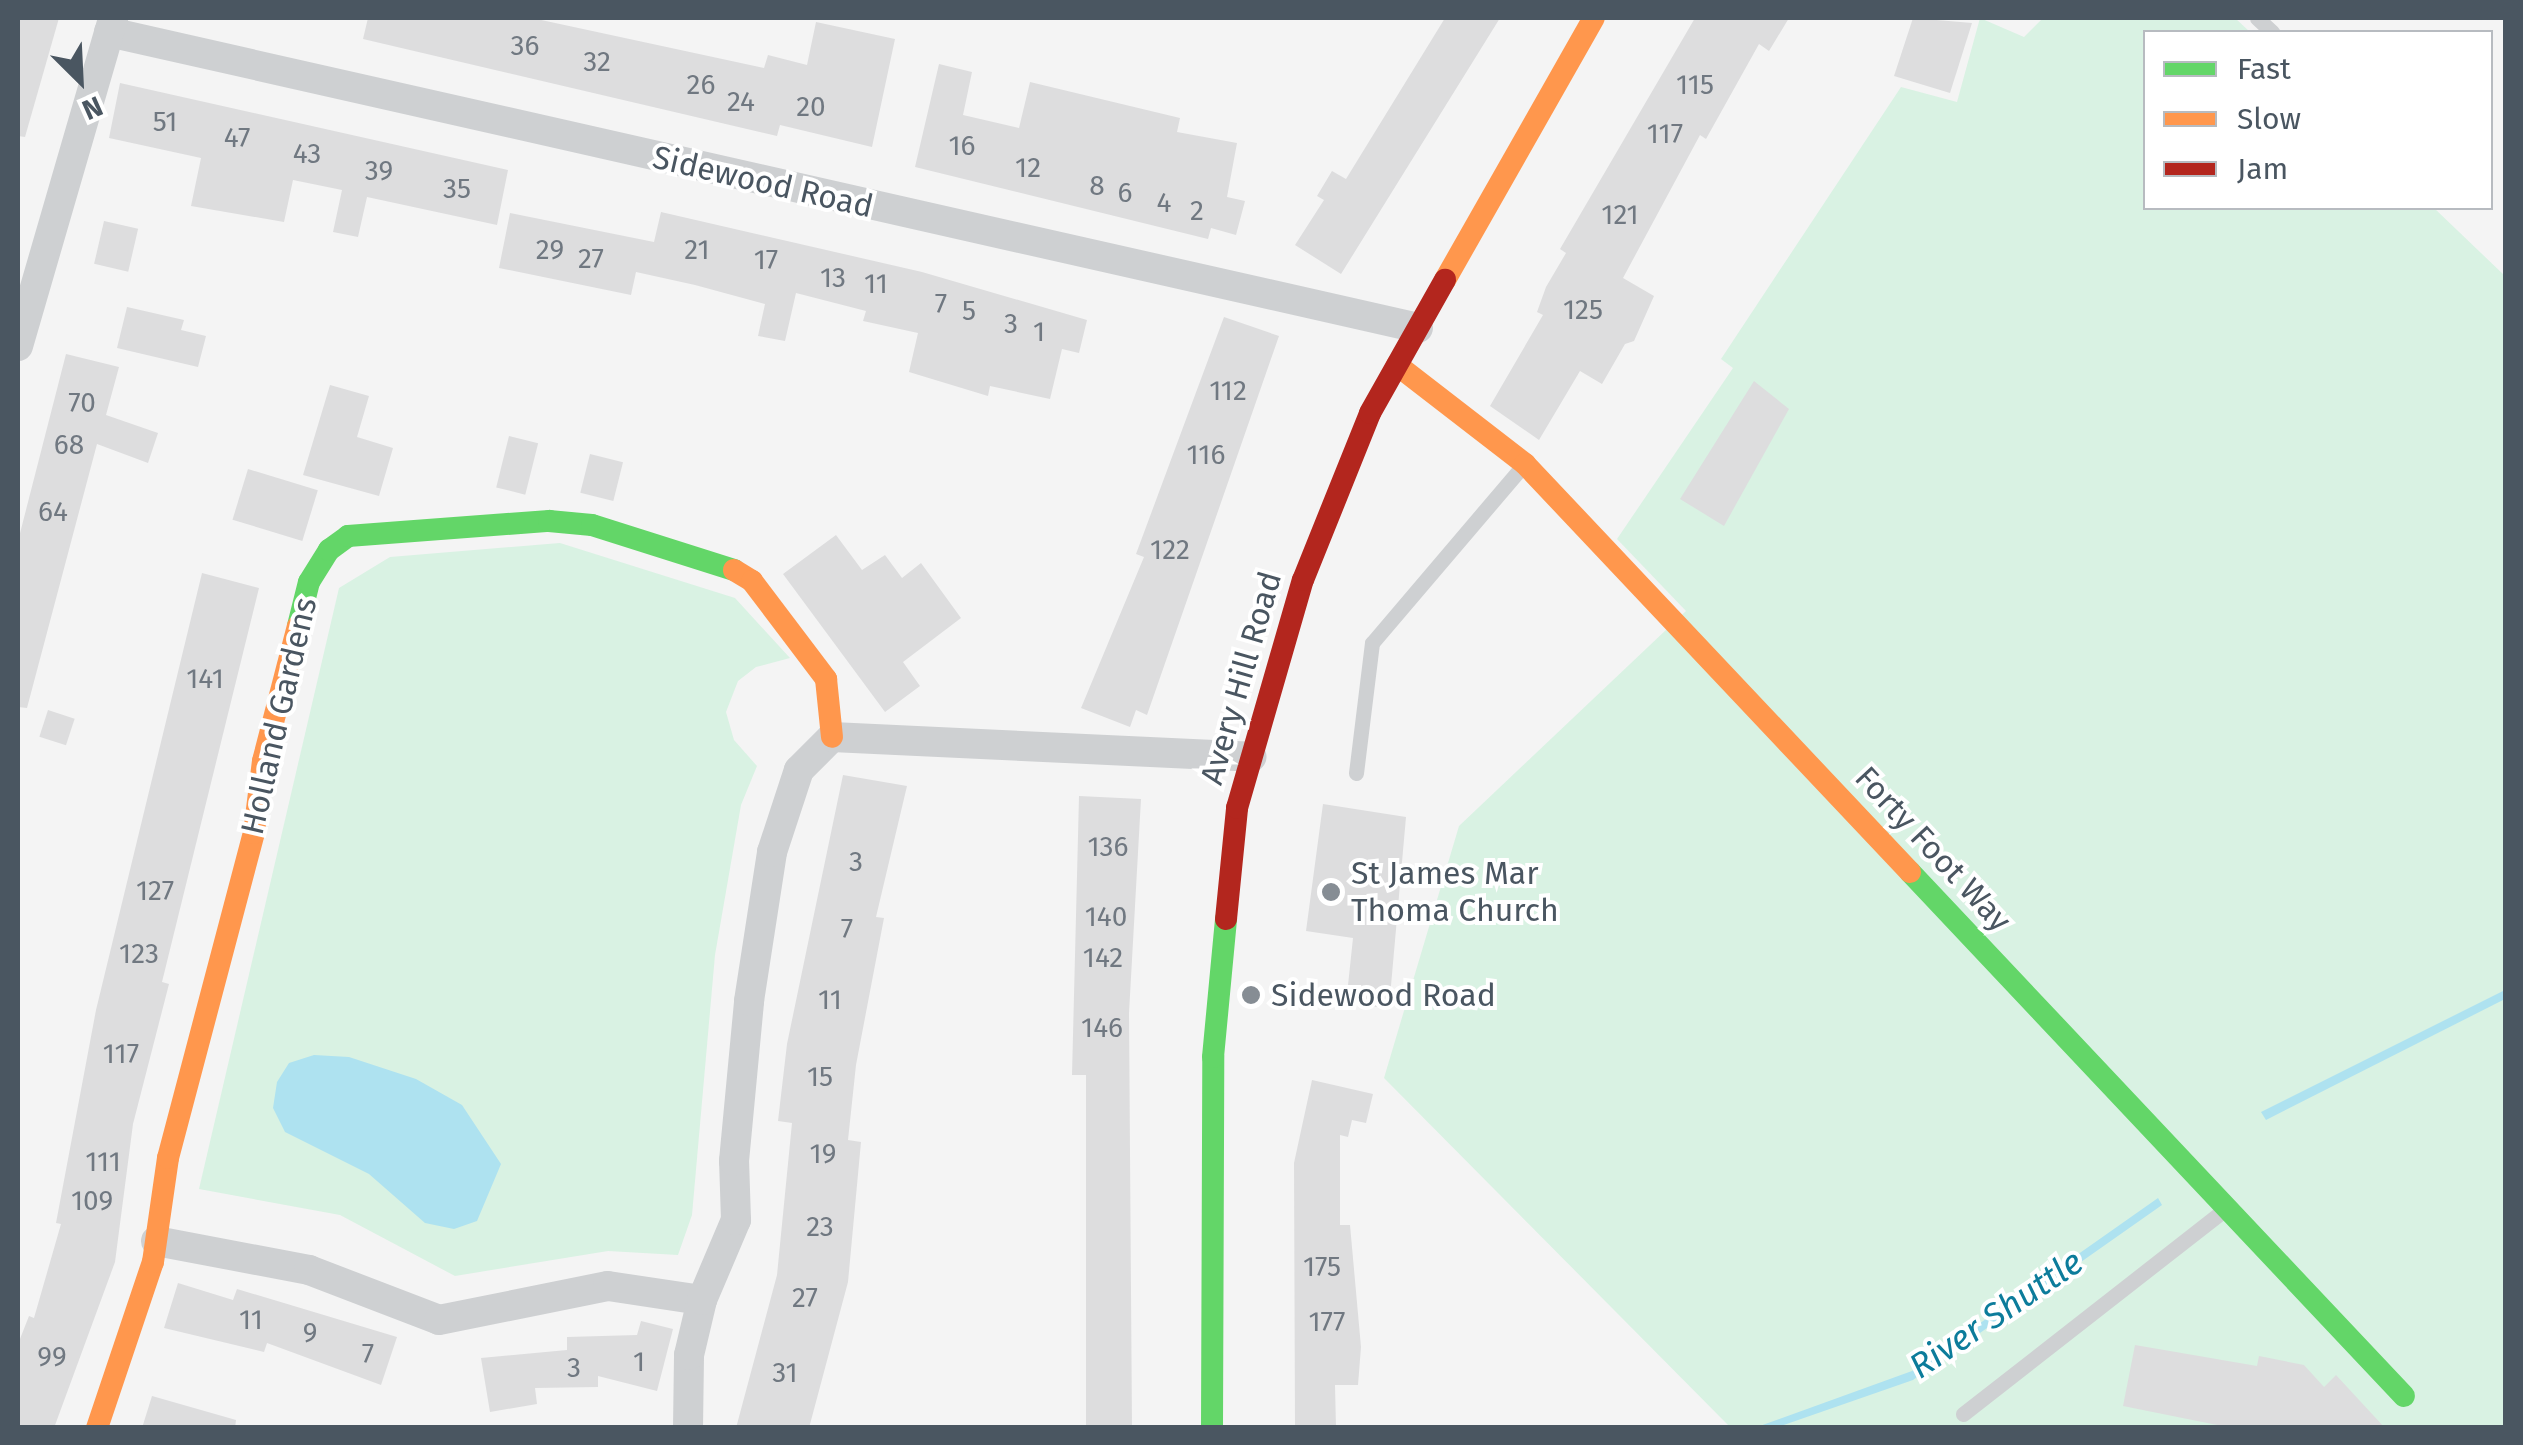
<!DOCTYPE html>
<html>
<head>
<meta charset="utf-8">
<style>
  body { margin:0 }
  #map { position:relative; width:2523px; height:1445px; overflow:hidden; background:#f4f4f4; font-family:"Fira Sans",sans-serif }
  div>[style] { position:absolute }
  .green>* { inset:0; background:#d9f2e3 }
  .water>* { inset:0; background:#aee2f0 }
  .building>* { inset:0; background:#ddddde; transform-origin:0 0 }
  .lane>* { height:15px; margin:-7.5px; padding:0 7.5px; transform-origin:7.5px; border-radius:7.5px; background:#ced0d2 }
  .street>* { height:30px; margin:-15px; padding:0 15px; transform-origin:15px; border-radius:15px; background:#ced0d2 }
  .fast>* { height:22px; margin:-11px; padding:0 11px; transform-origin:11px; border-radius:11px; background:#63d668 }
  .slow>* { height:22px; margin:-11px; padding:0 11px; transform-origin:11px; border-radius:11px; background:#ff974d }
  .jam>* { height:22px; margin:-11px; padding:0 11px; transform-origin:11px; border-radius:11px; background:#b3261e }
  .dots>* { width:28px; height:28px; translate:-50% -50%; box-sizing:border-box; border:5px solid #fff; border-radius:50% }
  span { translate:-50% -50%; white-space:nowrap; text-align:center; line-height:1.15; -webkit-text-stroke:8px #fff; paint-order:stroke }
  .number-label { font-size:28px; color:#707881 }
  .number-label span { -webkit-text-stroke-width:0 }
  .street-label { font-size:32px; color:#4a5661 }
  .poi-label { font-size:32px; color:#4a5661 }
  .left { translate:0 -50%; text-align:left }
  .water-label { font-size:35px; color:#0c7c9b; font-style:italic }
  .frame { position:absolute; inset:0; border:20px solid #4a5661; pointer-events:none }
  .legend { position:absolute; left:2143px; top:30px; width:350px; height:180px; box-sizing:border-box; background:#fff; border:2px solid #b7bbc0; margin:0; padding:12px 18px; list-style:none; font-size:30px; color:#4a5661 }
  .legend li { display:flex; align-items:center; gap:20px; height:50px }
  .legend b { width:50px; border:2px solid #b7bbc0 }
  .north { position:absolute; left:30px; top:30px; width:100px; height:100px; -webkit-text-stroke:8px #fff; paint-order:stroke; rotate:156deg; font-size:28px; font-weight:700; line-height:40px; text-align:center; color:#4a5661 }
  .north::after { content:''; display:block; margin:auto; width:35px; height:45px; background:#4a5661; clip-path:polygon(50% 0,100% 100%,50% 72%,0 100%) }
</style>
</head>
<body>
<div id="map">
  <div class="green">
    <i style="clip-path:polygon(1980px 18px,2024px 37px,2043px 18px,2235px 18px,2250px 32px,2146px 32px,2146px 208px,2434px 208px,2505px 276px,2505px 1427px,1730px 1427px,1384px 1078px,1459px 826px,1686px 611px,1617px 539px,1733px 368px,1721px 359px,1901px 87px,1957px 102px)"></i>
    <i style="clip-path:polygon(560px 543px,735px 598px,790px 658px,756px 667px,738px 681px,726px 712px,734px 740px,757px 766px,741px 805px,715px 955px,692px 1215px,678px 1255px,608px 1251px,455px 1276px,340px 1215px,199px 1189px,339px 588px,390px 557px)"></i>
  </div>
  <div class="water">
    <i style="clip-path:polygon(2505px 990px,2505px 999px,2266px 1120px,2261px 1112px)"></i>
    <i style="clip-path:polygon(314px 1055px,349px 1057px,416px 1079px,462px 1105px,501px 1164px,477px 1221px,454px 1229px,425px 1223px,369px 1174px,285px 1132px,273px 1108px,277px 1082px,289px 1063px)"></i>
    <i style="clip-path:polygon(2158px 1198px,2162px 1205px,1913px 1380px,1778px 1427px,1757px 1427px,1912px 1371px)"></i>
  </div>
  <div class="building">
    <i style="clip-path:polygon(18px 18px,59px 18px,25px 137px,18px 136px)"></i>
    <i style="clip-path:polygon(368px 18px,532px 18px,764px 68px,768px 55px,807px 65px,816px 22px,895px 39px,872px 147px,780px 125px,777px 136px,363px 39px)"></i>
    <i style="clip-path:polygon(1445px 18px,1500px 18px,1341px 274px,1295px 245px,1324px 200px,1317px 196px,1332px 171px,1346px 179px)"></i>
    <i style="clip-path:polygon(1695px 18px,1789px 18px,1769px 51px,1759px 44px,1706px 139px,1700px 135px,1623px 278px,1654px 296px,1634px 341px,1625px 344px,1602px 384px,1580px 371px,1539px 440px,1490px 406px,1543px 315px,1537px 312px,1546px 287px,1566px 253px,1560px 249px)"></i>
    <i style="clip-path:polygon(1913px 18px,1972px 23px,1950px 93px,1894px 76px)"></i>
    <i style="clip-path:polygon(939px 64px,972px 72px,963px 115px,1019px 128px,1030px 82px,1180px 118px,1177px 132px,1237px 143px,1227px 197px,1245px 201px,1236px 235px,1211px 228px,1208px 239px,915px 167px)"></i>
    <i style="clip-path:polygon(120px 83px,508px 170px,497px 225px,367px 197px,358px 237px,333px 232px,342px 190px,293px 180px,284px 222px,191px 206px,201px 158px,109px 138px)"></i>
    <i style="clip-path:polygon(661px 212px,922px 272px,1087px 320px,1079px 353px,1062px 349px,1050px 399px,990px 386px,988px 396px,909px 372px,918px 333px,863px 321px,866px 311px,796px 293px,785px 341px,758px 336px,765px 304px,695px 285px,636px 272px,631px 295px,499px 268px,510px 213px,654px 242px)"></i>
    <i style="left:104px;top:221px;width:35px;height:44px;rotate:13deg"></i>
    <i style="clip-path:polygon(127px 307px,184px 320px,181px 330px,206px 336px,198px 367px,117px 348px)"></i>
    <i style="clip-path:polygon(1224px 317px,1279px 336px,1147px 715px,1136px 710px,1130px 727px,1081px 708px,1144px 557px,1136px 554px)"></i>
    <i style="clip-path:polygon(66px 354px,119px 367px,106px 415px,158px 433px,148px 463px,97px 444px,27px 708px,18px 707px,18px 541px)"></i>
    <i style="clip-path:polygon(1754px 381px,1789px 409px,1724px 526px,1680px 499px)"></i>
    <i style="clip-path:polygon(330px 385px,369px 396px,357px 437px,393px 448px,379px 496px,303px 475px)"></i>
    <i style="left:509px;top:436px;width:30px;height:53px;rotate:14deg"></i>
    <i style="left:590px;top:454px;width:34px;height:40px;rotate:14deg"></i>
    <i style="left:248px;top:469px;width:73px;height:53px;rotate:17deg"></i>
    <i style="clip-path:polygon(836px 535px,862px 570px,885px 555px,902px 578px,921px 563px,961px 618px,903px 662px,920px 686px,885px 712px,783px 574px)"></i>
    <i style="clip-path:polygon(202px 573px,259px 588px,162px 982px,169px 984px,133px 1124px,115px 1262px,54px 1428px,18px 1428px,18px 1344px,29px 1316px,34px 1318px,61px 1224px,56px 1223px,96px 1010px)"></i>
    <i style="left:48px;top:710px;width:28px;height:28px;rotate:18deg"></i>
    <i style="clip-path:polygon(843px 775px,907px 786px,876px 917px,884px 918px,856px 1065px,848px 1140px,861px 1142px,848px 1282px,809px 1428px,736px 1428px,777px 1275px,792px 1123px,778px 1121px,787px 1044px)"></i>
    <i style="clip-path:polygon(1079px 796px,1141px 799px,1129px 1013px,1132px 1428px,1086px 1428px,1086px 1075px,1072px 1075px)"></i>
    <i style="clip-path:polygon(1323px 804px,1406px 817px,1389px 1008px,1346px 1004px,1353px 938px,1306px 931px)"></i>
    <i style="clip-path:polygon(1312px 1080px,1373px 1094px,1366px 1123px,1352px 1120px,1348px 1137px,1340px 1135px,1340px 1225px,1350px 1225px,1361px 1347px,1358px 1385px,1335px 1385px,1336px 1428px,1295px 1428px,1294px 1163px)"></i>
    <i style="clip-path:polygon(178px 1283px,233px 1300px,237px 1289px,397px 1337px,381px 1385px,267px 1343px,264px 1352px,164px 1328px)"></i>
    <i style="clip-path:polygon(641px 1321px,673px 1329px,657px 1391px,598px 1376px,598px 1387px,535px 1388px,537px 1404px,490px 1412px,481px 1358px,567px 1350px,567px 1337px,637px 1335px)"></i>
    <i style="clip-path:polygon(2135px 1345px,2257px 1366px,2259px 1356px,2304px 1365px,2324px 1387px,2336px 1375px,2385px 1428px,2232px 1428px,2123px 1406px)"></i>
    <i style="clip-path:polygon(152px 1396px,236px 1420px,235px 1428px,142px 1428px)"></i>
  </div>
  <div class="lane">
    <i style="left:2257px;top:18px;width:21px;rotate:43deg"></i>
    <i style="left:1356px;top:773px;width:131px;rotate:-83deg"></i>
    <i style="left:1372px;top:643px;width:231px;rotate:-49.6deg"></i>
    <i style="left:1963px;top:1414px;width:331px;rotate:-38deg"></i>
  </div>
  <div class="street">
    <i style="left:109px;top:32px;width:1342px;rotate:12.74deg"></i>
    <i style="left:18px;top:346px;width:341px;rotate:-73.8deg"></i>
    <i style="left:156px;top:1241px;width:156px;rotate:10.7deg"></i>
    <i style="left:309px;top:1270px;width:139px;rotate:21deg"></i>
    <i style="left:439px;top:1320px;width:172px;rotate:-11.4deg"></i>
    <i style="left:608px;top:1286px;width:95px;rotate:8.5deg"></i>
    <i style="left:688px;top:1428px;width:73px;rotate:-89.2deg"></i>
    <i style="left:689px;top:1355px;width:57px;rotate:-76.7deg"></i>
    <i style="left:702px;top:1300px;width:87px;rotate:-67deg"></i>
    <i style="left:736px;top:1220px;width:59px;rotate:-91.9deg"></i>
    <i style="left:734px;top:1161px;width:161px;rotate:-84.6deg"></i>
    <i style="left:749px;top:1001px;width:151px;rotate:-81.2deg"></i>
    <i style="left:772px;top:852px;width:86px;rotate:-71.8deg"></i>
    <i style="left:799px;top:770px;width:47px;rotate:-45deg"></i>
    <i style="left:832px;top:737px;width:420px;rotate:2.7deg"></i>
  </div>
  <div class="fast">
    <i style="left:298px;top:626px;width:45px;rotate:-76deg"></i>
    <i style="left:309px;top:582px;width:38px;rotate:-58deg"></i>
    <i style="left:329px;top:550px;width:24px;rotate:-36deg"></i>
    <i style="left:348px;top:536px;width:202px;rotate:-4.3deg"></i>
    <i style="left:549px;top:521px;width:43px;rotate:5.3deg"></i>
    <i style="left:592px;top:525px;width:149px;rotate:17.6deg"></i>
    <i style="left:1910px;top:872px;width:720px;rotate:46.69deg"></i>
    <i style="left:1212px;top:1428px;width:371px;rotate:-89.8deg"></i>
    <i style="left:1213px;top:1057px;width:139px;rotate:-84.6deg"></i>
  </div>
  <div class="slow">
    <i style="left:1445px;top:280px;width:301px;rotate:-60.4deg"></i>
    <i style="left:1397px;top:365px;width:162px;rotate:37.7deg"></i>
    <i style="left:1525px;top:464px;width:561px;rotate:46.66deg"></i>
    <i style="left:734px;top:570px;width:21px;rotate:31deg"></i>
    <i style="left:752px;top:581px;width:123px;rotate:52.9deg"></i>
    <i style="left:826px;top:679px;width:58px;rotate:84.1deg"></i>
    <i style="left:97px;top:1428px;width:175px;rotate:-71.4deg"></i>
    <i style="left:153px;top:1262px;width:105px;rotate:-81.8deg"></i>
    <i style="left:168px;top:1158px;width:336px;rotate:-75.2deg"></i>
    <i style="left:254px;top:833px;width:73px;rotate:-82.9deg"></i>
    <i style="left:263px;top:761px;width:139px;rotate:-75.5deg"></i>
  </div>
  <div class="jam">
    <i style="left:1226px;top:919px;width:112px;rotate:-84.3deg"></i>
    <i style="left:1237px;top:808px;width:237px;rotate:-73.9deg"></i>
    <i style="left:1303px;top:580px;width:180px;rotate:-68.1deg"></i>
    <i style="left:1370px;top:413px;width:153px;rotate:-60.6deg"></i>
  </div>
  <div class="dots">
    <i style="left:1331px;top:892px;background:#868d94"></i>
    <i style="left:1251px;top:995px;background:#868d94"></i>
  </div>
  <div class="number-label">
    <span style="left:525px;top:46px">36</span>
    <span style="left:597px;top:62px">32</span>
    <span style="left:701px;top:85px">26</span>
    <span style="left:1695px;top:85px">115</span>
    <span style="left:741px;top:102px">24</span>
    <span style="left:811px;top:107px">20</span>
    <span style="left:165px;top:122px">51</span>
    <span style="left:1665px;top:134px">117</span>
    <span style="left:237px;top:138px">47</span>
    <span style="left:962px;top:146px">16</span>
    <span style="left:307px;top:154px">43</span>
    <span style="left:1028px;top:168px">12</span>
    <span style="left:379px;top:171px">39</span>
    <span style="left:1097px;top:186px">8</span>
    <span style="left:457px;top:189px">35</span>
    <span style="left:1125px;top:193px">6</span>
    <span style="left:1164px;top:203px">4</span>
    <span style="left:1197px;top:211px">2</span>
    <span style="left:1620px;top:215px">121</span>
    <span style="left:550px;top:250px">29</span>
    <span style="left:697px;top:250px">21</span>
    <span style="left:591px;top:259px">27</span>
    <span style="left:766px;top:260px">17</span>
    <span style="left:833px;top:278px">13</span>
    <span style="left:876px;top:284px">11</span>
    <span style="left:941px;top:304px">7</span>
    <span style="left:1583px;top:310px">125</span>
    <span style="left:969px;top:311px">5</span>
    <span style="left:1011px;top:324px">3</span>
    <span style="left:1039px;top:332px">1</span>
    <span style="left:1228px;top:391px">112</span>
    <span style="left:82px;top:403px">70</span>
    <span style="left:69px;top:445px">68</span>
    <span style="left:1206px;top:455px">116</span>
    <span style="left:53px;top:512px">64</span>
    <span style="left:1170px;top:550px">122</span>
    <span style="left:205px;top:679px">141</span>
    <span style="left:1108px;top:847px">136</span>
    <span style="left:856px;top:862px">3</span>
    <span style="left:155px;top:891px">127</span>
    <span style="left:1106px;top:917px">140</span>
    <span style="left:847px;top:929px">7</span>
    <span style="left:139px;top:954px">123</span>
    <span style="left:1103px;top:958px">142</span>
    <span style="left:830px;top:1000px">11</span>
    <span style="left:1102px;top:1028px">146</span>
    <span style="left:121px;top:1054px">117</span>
    <span style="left:820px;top:1077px">15</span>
    <span style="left:823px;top:1154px">19</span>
    <span style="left:103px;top:1162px">111</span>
    <span style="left:92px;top:1201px">109</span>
    <span style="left:820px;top:1227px">23</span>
    <span style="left:1322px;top:1267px">175</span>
    <span style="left:805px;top:1298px">27</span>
    <span style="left:251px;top:1320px">11</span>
    <span style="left:1327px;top:1322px">177</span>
    <span style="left:310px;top:1333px">9</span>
    <span style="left:368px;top:1354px">7</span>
    <span style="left:52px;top:1357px">99</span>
    <span style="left:639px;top:1362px">1</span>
    <span style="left:574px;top:1368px">3</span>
    <span style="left:785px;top:1373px">31</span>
  </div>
  <div class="street-label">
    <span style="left:763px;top:182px;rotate:13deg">Sidewood Road</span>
    <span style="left:1241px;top:678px;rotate:-74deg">Avery Hill Road</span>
    <span style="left:279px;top:716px;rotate:-77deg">Holland Gardens</span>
    <span style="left:1933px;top:849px;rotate:47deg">Forty Foot Way</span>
  </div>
  <div class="poi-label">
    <span class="left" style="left:1351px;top:892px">St James Mar<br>Thoma Church</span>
    <span class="left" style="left:1271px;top:995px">Sidewood Road</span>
  </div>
  <div class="water-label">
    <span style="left:1996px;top:1314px;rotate:-34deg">River Shuttle</span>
  </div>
  <div class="frame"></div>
  <ul class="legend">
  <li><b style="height:12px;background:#63d668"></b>Fast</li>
  <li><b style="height:12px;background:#ff974d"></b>Slow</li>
  <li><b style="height:12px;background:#b3261e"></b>Jam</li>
  </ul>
  <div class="north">N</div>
</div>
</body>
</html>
